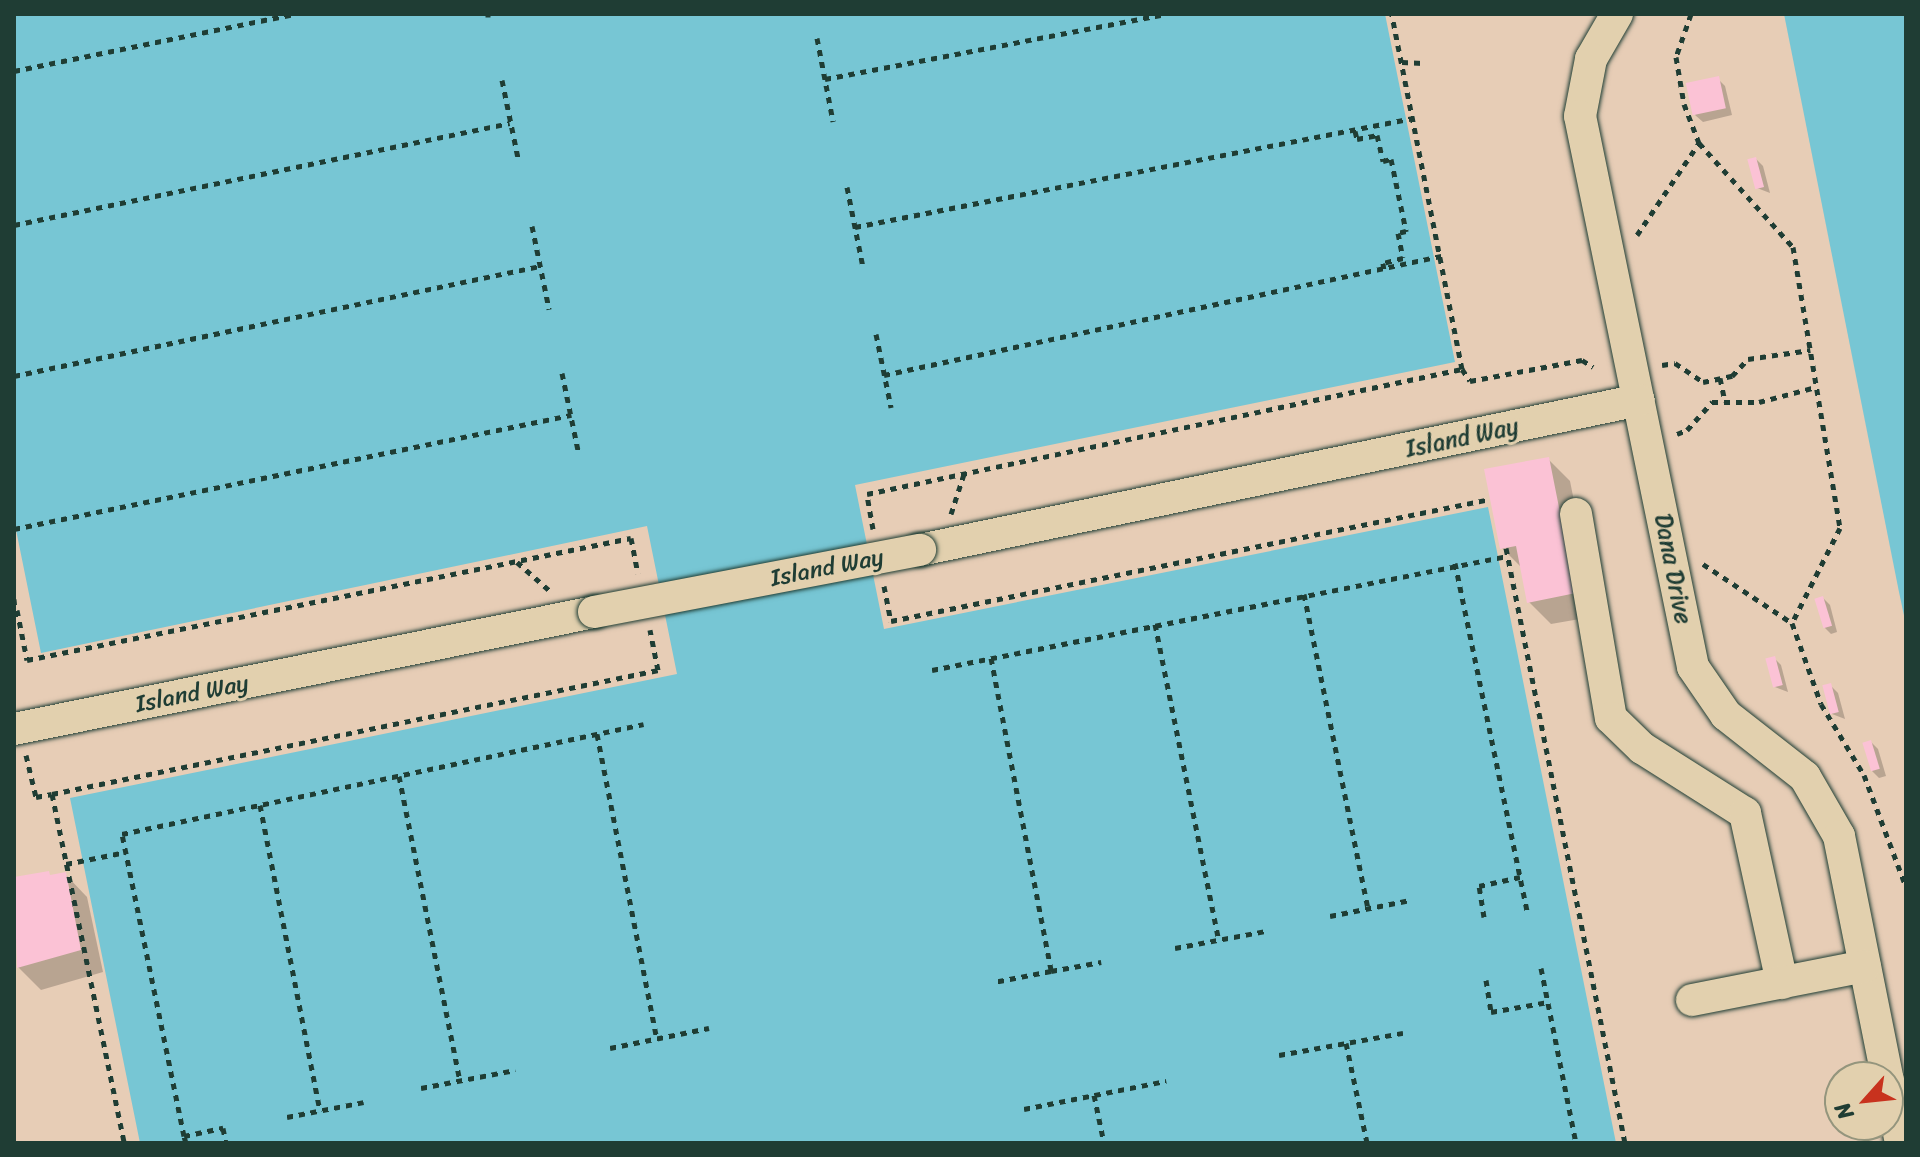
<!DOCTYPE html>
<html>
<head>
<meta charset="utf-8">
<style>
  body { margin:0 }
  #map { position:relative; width:1920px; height:1157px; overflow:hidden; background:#e7cdb6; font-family:Sriracha,sans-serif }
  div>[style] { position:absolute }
  .water>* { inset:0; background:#77c6d4 }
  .shadow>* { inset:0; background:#0003 }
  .building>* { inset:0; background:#fbc2d5; transform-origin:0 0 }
  .path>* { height:5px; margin-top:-2.5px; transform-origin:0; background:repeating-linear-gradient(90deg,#1f3d34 0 6px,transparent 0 12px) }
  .roads { filter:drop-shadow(0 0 2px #1f3d34) drop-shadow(0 0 2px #1f3d34) }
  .minor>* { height:32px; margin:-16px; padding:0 16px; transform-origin:16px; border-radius:16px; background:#e2d0ae }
  .bridges { filter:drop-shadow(0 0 2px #1f3d34) drop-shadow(0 0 2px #1f3d34) }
  .minor-bridge>* { height:32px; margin:-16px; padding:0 16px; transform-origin:16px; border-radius:16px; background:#e2d0ae }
  span { translate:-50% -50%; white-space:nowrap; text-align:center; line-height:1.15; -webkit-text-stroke:6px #e2d0ae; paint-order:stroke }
  .street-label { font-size:24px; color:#1f3d34 }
  .frame { position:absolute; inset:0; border:16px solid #1f3d34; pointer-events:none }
  .north { position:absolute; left:1824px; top:1061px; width:80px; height:80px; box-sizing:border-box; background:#e2d0ae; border:2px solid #94957d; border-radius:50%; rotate:243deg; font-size:22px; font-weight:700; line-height:32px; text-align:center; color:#1f3d34 }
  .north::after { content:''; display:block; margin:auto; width:28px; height:36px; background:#c8321e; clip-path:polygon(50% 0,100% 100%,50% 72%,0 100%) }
</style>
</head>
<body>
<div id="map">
  <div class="water">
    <i style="clip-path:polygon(14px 14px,1385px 14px,1455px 362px,855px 485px,884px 629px,1488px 507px,1616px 1143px,140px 1143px,70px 798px,677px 674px,647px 526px,41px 653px,14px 520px)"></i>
    <i style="clip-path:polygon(1784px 14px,1906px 14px,1906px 625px,1899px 592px)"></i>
  </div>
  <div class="shadow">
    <i style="clip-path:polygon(1718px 79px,1725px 86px,1732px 115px,1703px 122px,1695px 115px)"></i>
    <i style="clip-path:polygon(1756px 159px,1763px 166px,1770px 193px,1757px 188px)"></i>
    <i style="clip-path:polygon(1548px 459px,1570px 481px,1597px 616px,1551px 624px,1529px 602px,1522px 568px,1502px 548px)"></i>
    <i style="clip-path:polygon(1823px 598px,1830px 605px,1837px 632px,1831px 634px,1824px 627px)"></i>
    <i style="clip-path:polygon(1774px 658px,1781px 665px,1788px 692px,1775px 687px)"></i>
    <i style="clip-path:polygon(1831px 686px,1838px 693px,1845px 719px,1832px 714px)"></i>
    <i style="clip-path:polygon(1871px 742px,1878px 749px,1886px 776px,1879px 778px,1872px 771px)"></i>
    <i style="clip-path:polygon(65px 874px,87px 897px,103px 972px,41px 990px,18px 967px,14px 881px)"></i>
  </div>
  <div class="building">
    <i style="left:1719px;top:76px;width:33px;height:34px;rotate:78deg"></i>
    <i style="left:1756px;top:157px;width:31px;height:9px;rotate:75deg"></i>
    <i style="clip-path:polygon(1549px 457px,1576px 593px,1527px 603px,1516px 546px,1500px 549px,1484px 469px)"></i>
    <i style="left:1823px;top:596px;width:31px;height:9px;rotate:73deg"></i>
    <i style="left:1775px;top:656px;width:30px;height:10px;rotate:75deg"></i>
    <i style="left:1831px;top:683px;width:30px;height:9px;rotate:75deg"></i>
    <i style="left:1871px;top:740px;width:30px;height:9px;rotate:73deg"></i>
    <i style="clip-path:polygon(49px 871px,50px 875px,66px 872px,81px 950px,17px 968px,14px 877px)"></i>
  </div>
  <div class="path">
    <i style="left:488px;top:14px;width:3px;rotate:90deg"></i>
    <i style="left:1691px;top:14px;width:46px;rotate:109.2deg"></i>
    <i style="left:1676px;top:57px;width:48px;rotate:80.3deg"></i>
    <i style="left:1684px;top:104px;width:42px;rotate:69deg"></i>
    <i style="left:1699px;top:143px;width:140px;rotate:47.9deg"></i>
    <i style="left:1793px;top:247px;width:285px;rotate:80.5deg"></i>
    <i style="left:1840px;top:528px;width:106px;rotate:116.8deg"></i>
    <i style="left:1792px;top:623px;width:86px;rotate:70.3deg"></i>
    <i style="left:1821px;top:704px;width:83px;rotate:58.8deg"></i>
    <i style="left:1864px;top:775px;width:120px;rotate:69.4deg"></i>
    <i style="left:817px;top:38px;width:85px;rotate:79.1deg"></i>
    <i style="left:1402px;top:62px;width:21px;rotate:3deg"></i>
    <i style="left:14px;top:71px;width:285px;rotate:-11.5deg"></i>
    <i style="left:825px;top:79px;width:347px;rotate:-10.8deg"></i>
    <i style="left:502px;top:80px;width:80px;rotate:78.4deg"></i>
    <i style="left:1355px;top:131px;width:8px;rotate:76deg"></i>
    <i style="left:1357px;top:139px;width:20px;rotate:-11deg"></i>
    <i style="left:1377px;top:135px;width:27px;rotate:77deg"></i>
    <i style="left:1383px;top:161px;width:8px;rotate:-14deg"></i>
    <i style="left:1391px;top:159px;width:74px;rotate:78.2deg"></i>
    <i style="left:1406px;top:231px;width:8px;rotate:166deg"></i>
    <i style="left:1398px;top:233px;width:25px;rotate:79deg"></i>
    <i style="left:1403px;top:258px;width:21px;rotate:166deg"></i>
    <i style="left:1383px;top:263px;width:8px;rotate:83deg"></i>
    <i style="left:847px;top:187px;width:82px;rotate:78.7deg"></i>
    <i style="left:14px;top:225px;width:506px;rotate:-11.62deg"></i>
    <i style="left:532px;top:226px;width:85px;rotate:78.4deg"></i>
    <i style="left:855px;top:227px;width:569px;rotate:-11.05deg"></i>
    <i style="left:1637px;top:235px;width:111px;rotate:-56deg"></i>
    <i style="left:876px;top:334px;width:75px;rotate:78.4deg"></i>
    <i style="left:1662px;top:365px;width:13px;rotate:-9deg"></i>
    <i style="left:1675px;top:363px;width:34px;rotate:34deg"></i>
    <i style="left:1703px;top:382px;width:30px;rotate:-12deg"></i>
    <i style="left:1732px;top:376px;width:23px;rotate:-47deg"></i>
    <i style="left:1748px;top:359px;width:63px;rotate:-8.3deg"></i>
    <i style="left:1462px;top:369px;width:14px;rotate:56deg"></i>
    <i style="left:1470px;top:381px;width:114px;rotate:-10.6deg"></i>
    <i style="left:1582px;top:360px;width:13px;rotate:32deg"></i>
    <i style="left:562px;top:373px;width:79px;rotate:78.3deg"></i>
    <i style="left:884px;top:375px;width:570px;rotate:-12.06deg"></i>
    <i style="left:14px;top:376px;width:537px;rotate:-11.81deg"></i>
    <i style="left:1720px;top:378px;width:24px;rotate:78deg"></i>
    <i style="left:1677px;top:434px;width:11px;rotate:-22deg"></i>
    <i style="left:1687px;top:430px;width:38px;rotate:-48deg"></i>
    <i style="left:1712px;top:402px;width:47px"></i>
    <i style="left:1759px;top:402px;width:59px;rotate:-14.7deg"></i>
    <i style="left:951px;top:514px;width:42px;rotate:-72deg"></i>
    <i style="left:14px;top:529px;width:569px;rotate:-11.57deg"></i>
    <i style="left:873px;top:529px;width:36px;rotate:-100deg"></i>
    <i style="left:867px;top:494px;width:608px;rotate:-11.86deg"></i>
    <i style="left:1462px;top:369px;width:362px;rotate:-101.2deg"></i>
    <i style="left:1506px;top:548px;width:607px;rotate:78.69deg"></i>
    <i style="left:517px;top:562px;width:43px;rotate:41.2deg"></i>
    <i style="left:1455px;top:563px;width:356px;rotate:78.3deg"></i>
    <i style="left:1703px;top:564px;width:107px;rotate:33.5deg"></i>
    <i style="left:884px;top:586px;width:36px;rotate:79deg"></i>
    <i style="left:891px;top:621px;width:611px;rotate:-11.51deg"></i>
    <i style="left:1304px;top:594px;width:321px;rotate:78.5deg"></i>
    <i style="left:14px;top:599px;width:11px;rotate:85deg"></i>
    <i style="left:17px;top:610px;width:51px;rotate:78.7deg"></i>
    <i style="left:27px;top:660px;width:616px;rotate:-11.42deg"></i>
    <i style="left:631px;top:538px;width:36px;rotate:79deg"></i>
    <i style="left:1155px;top:624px;width:322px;rotate:78.6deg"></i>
    <i style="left:991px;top:658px;width:319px;rotate:79.1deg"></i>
    <i style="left:1051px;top:971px;width:58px;rotate:169.1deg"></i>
    <i style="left:932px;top:670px;width:586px;rotate:-11.21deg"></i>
    <i style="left:597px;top:734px;width:311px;rotate:78.9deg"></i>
    <i style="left:26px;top:755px;width:43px;rotate:76.6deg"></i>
    <i style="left:36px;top:797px;width:16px;rotate:-11deg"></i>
    <i style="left:52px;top:794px;width:356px;rotate:78.3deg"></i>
    <i style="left:399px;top:776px;width:311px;rotate:78.7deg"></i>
    <i style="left:52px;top:794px;width:619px;rotate:-11.56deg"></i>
    <i style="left:658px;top:670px;width:41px;rotate:-101.3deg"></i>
    <i style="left:260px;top:805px;width:312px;rotate:78.9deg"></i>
    <i style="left:66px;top:864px;width:61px;rotate:-11.3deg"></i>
    <i style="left:1330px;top:916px;width:82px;rotate:-11.3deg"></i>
    <i style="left:1484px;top:917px;width:31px;rotate:-99deg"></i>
    <i style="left:1479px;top:886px;width:42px;rotate:-12.4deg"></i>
    <i style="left:1175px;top:948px;width:93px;rotate:-10.6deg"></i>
    <i style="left:1541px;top:968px;width:178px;rotate:78.7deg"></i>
    <i style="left:1051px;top:971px;width:51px;rotate:-10.2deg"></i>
    <i style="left:1486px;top:980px;width:32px;rotate:81deg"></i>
    <i style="left:1491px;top:1012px;width:58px;rotate:-10deg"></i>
    <i style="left:1346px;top:1043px;width:102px;rotate:78.1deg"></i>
    <i style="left:610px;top:1048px;width:101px;rotate:-11.4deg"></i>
    <i style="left:1279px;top:1055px;width:126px;rotate:-10.1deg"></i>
    <i style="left:421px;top:1088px;width:96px;rotate:-10.8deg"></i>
    <i style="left:1094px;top:1095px;width:49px;rotate:78.2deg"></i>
    <i style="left:1024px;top:1109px;width:145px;rotate:-11.2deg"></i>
    <i style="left:287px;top:1117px;width:78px;rotate:-11deg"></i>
    <i style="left:184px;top:1136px;width:308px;rotate:-101.6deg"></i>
    <i style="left:122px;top:834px;width:533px;rotate:-11.9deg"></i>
    <i style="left:186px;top:1143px;width:7px;rotate:-106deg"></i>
    <i style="left:184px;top:1136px;width:40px;rotate:-12deg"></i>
    <i style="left:223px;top:1128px;width:15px;rotate:79deg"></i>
  </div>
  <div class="roads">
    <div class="minor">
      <i style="left:1617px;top:14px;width:52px;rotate:120deg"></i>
      <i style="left:1591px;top:59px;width:58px;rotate:100.9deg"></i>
      <i style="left:1580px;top:116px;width:562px;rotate:78.41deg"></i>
      <i style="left:1693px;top:667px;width:58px;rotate:55.5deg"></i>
      <i style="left:1726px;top:715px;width:100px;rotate:38.1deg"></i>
      <i style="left:1805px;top:777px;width:68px;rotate:60deg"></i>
      <i style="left:1839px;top:836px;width:246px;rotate:78.7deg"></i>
      <i style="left:1576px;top:514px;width:207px;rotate:80.3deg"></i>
      <i style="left:1611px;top:718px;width:43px;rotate:44.1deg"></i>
      <i style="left:1642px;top:748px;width:122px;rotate:32.3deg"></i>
      <i style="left:1745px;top:813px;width:174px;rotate:77.7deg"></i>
      <i style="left:920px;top:550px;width:734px;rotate:-11.78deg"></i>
      <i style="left:14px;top:729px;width:592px;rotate:-11.4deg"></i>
      <i style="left:1692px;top:1000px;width:176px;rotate:-11.1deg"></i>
      <i style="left:1888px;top:1080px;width:64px;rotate:78.3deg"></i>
    </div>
  </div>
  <div class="bridges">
    <div class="minor-bridge">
      <i style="left:594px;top:612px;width:332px;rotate:-10.8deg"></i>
    </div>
  </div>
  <div class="street-label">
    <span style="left:1462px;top:438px;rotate:-12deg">Island Way</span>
    <span style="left:827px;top:568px;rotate:-11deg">Island Way</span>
    <span style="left:1673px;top:569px;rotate:79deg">Dana Drive</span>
    <span style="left:192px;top:694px;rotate:-11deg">Island Way</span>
  </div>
  <div class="frame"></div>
  <div class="north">N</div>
</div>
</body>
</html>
